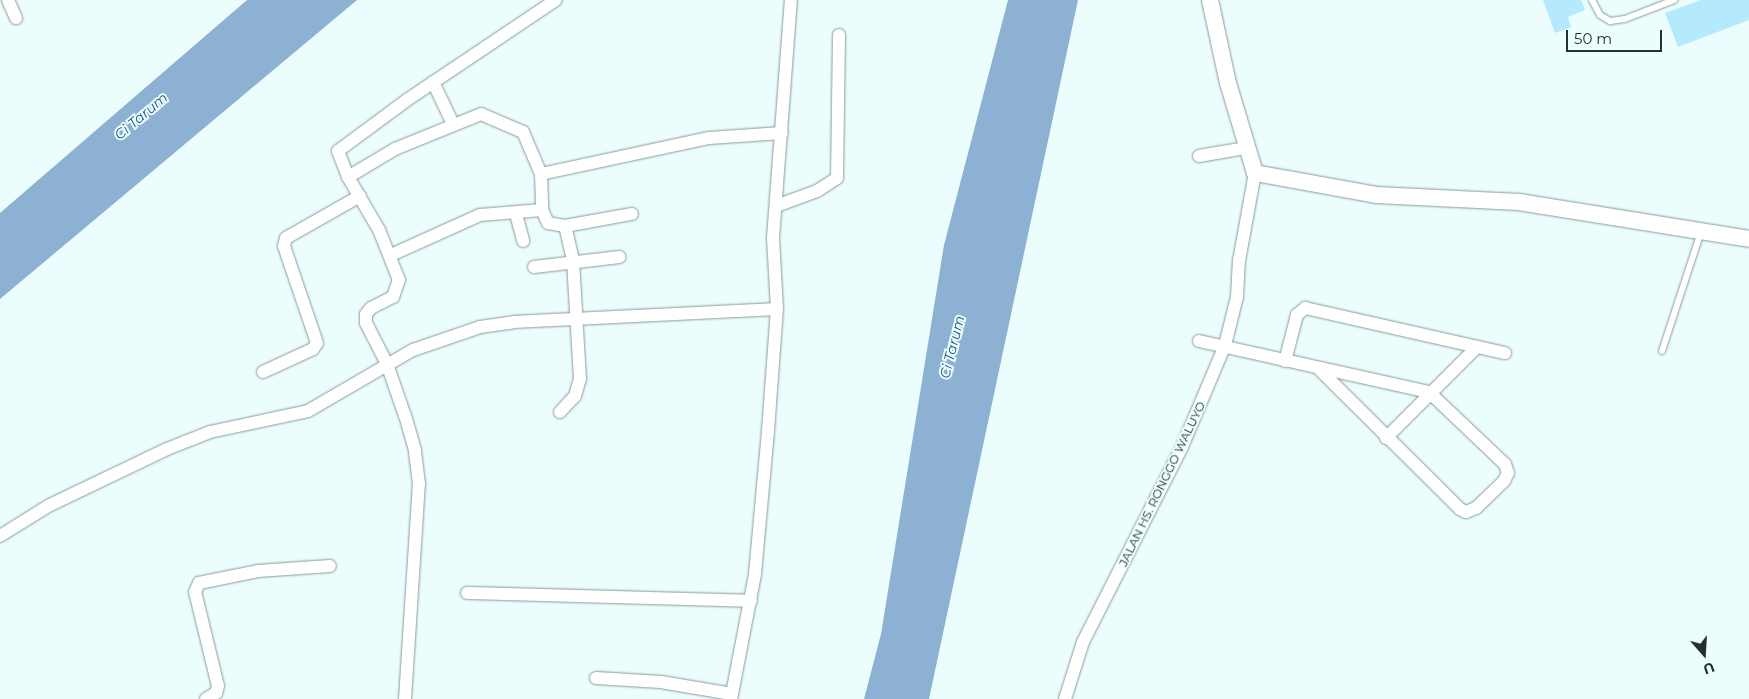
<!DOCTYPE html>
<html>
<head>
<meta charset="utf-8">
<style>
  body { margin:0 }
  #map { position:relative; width:1749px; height:699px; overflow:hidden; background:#ecfdfe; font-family:Montserrat,sans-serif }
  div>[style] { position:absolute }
  .water>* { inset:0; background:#8db1d2 }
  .building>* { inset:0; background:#b4e9fe }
  .roads { filter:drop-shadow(0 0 1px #8a9a9b) drop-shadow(0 0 1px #8a9a9b) }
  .service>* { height:6px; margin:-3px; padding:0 3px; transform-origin:3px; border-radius:3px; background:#fff }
  .minor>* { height:12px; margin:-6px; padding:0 6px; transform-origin:6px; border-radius:6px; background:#fff }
  .tertiary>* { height:16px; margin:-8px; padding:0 8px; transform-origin:8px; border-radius:8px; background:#fff }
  span { translate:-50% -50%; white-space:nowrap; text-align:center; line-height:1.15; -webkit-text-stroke:4px #ecfdfe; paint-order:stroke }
  .street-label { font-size:12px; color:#282f2f }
  .water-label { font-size:14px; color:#205682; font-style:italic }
  .north { position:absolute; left:1679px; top:629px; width:50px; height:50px; -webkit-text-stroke:4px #ecfdfe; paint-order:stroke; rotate:161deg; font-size:14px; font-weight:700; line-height:20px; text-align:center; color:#282f2f }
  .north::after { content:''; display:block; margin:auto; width:18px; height:22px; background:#282f2f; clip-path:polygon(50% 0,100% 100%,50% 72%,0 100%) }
  .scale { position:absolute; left:1566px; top:30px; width:96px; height:22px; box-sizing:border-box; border:2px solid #282f2f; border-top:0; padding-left:6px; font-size:15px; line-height:18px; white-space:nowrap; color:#282f2f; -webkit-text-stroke:4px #ecfdfe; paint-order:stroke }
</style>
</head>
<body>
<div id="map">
  <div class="water">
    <i style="clip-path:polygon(247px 0,357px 0,0 299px,0 213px)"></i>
    <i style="clip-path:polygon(1008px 0,1078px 0,929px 699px,864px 699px,881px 634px,944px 245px)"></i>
  </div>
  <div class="building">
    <i style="clip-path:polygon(1543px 0,1581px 0,1585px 10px,1568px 17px,1571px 27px,1555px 33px)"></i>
    <i style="clip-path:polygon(1701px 0,1749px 0,1749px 20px,1678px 47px,1665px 13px)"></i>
  </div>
  <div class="roads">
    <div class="service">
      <i style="left:1592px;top:0;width:17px;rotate:62deg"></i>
      <i style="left:1600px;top:15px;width:12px;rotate:31deg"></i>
      <i style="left:1610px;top:21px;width:15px;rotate:-8deg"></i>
      <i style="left:1625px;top:19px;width:53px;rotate:-21.2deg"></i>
      <i style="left:1662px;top:351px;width:125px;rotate:-71.9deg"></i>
    </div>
    <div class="minor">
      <i style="left:8px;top:0;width:20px;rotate:66deg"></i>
      <i style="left:433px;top:82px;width:47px;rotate:64.5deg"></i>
      <i style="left:1199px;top:156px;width:48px;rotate:-9.7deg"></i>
      <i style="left:541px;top:174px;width:172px;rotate:-12.1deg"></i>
      <i style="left:709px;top:138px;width:73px;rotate:-3.9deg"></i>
      <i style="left:348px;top:177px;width:55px;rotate:-30.8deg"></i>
      <i style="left:395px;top:149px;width:93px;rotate:-22.1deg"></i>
      <i style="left:481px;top:114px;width:46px;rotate:23.2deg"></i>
      <i style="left:523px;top:132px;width:46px;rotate:66.8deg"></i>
      <i style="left:541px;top:174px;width:36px;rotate:88deg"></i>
      <i style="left:542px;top:210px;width:14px;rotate:65deg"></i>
      <i style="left:548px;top:223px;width:17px;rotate:10deg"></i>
      <i style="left:565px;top:226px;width:68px;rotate:-10.2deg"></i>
      <i style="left:776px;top:206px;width:44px;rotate:-20.1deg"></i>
      <i style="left:817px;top:191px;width:24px;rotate:-33deg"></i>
      <i style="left:837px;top:178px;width:143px;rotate:-89.2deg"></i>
      <i style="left:516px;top:214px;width:28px;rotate:75deg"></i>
      <i style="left:391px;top:255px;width:98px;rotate:-24.2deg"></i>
      <i style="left:480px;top:215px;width:62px;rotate:-4.6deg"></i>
      <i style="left:534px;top:267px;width:86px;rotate:-6.7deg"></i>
      <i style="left:1199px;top:341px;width:236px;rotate:12.5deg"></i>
      <i style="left:1429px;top:392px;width:105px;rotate:43.5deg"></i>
      <i style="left:1505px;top:464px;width:9px;rotate:72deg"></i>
      <i style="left:1508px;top:473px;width:9px;rotate:117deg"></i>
      <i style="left:1504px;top:481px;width:39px;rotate:136deg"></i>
      <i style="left:1476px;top:508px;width:11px;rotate:158deg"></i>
      <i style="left:1466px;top:512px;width:7px;rotate:-153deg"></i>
      <i style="left:1460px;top:509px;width:197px;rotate:-135.2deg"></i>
      <i style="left:1285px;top:361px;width:48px;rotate:-75.4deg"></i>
      <i style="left:1297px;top:315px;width:11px;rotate:-41deg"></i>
      <i style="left:1305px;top:308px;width:205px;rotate:12.7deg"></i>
      <i style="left:263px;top:372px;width:55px;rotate:-24.7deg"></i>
      <i style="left:313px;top:349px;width:7px;rotate:-56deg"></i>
      <i style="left:317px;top:343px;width:102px;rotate:-108.8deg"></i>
      <i style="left:284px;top:246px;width:8px;rotate:-76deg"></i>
      <i style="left:286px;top:238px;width:85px;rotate:-29.6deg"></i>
      <i style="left:560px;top:412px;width:22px;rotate:-47deg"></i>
      <i style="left:575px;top:396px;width:18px;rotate:-74deg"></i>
      <i style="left:580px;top:379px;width:119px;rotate:-93.4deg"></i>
      <i style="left:573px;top:260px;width:35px;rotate:-103deg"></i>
      <i style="left:1386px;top:438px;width:129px;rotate:-45deg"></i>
      <i style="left:0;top:536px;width:57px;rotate:-32deg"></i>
      <i style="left:48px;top:506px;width:132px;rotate:-25.6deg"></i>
      <i style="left:167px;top:449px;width:46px;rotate:-21.6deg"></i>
      <i style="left:210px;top:432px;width:100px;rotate:-12.1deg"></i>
      <i style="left:308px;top:411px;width:121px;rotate:-30.2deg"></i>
      <i style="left:413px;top:350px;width:71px;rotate:-18.9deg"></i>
      <i style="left:480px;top:327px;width:34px;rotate:-8deg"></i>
      <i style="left:514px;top:322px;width:263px;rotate:-2.8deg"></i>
      <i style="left:467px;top:593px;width:284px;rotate:1.6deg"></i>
      <i style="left:596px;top:678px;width:65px;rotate:3.5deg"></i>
      <i style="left:661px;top:682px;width:72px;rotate:9.6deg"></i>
      <i style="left:206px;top:699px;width:12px;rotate:-31deg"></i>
      <i style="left:216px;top:693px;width:7px;rotate:-74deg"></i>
      <i style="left:218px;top:686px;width:97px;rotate:-103.7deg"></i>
      <i style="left:195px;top:592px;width:10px;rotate:-66deg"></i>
      <i style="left:199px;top:583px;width:60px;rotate:-11.5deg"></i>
      <i style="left:258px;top:571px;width:72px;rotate:-4deg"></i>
      <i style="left:405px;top:699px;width:215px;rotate:-86.3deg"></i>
      <i style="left:419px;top:484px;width:34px;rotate:-97deg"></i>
      <i style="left:415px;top:450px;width:35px;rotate:-106deg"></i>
      <i style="left:405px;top:416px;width:55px;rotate:-109.1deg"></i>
      <i style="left:387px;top:364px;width:46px;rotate:-117.1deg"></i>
      <i style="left:366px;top:323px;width:9px;rotate:-90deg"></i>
      <i style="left:366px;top:314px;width:8px;rotate:-50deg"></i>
      <i style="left:371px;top:308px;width:25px;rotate:-27deg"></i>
      <i style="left:393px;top:297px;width:18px;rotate:-71deg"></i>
      <i style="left:399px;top:280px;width:54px;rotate:-111.8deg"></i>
      <i style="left:379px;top:230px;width:61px;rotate:-120.3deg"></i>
      <i style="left:348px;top:177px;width:28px;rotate:-111deg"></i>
      <i style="left:338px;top:151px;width:86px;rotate:-36.5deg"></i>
      <i style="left:407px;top:100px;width:179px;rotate:-33.9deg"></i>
      <i style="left:731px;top:699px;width:127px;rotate:-79.1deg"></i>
      <i style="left:755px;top:574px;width:144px;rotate:-84.8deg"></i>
      <i style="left:768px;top:431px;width:122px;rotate:-85.8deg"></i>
      <i style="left:777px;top:309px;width:71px;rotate:-93.2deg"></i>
      <i style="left:773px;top:238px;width:239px;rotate:-85.7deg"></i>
      <i style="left:1065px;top:699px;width:60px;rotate:-72.5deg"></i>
      <i style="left:1083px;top:642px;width:219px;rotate:-63.1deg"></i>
      <i style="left:1182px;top:447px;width:111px;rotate:-67.1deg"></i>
      <i style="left:1225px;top:345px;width:49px;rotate:-76deg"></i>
      <i style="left:1237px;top:297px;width:36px;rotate:-87deg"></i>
      <i style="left:1239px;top:261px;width:89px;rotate:-79.7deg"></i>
    </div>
    <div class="tertiary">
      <i style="left:1210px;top:0;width:85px;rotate:77.8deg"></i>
      <i style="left:1228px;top:83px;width:94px;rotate:73.3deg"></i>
      <i style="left:1255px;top:173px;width:123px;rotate:10.3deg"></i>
      <i style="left:1376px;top:195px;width:143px;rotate:2.8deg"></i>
      <i style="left:1519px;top:202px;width:233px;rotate:9.1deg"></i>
    </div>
  </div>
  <div class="street-label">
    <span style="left:1162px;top:484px;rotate:-64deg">JALAN HS. RONGGO WALUYO</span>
  </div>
  <div class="water-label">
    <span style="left:141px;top:116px;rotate:-40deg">Ci Tarum</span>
    <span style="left:952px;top:347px;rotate:-76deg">Ci Tarum</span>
  </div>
  <div class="north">U</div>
  <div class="scale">50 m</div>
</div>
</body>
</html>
